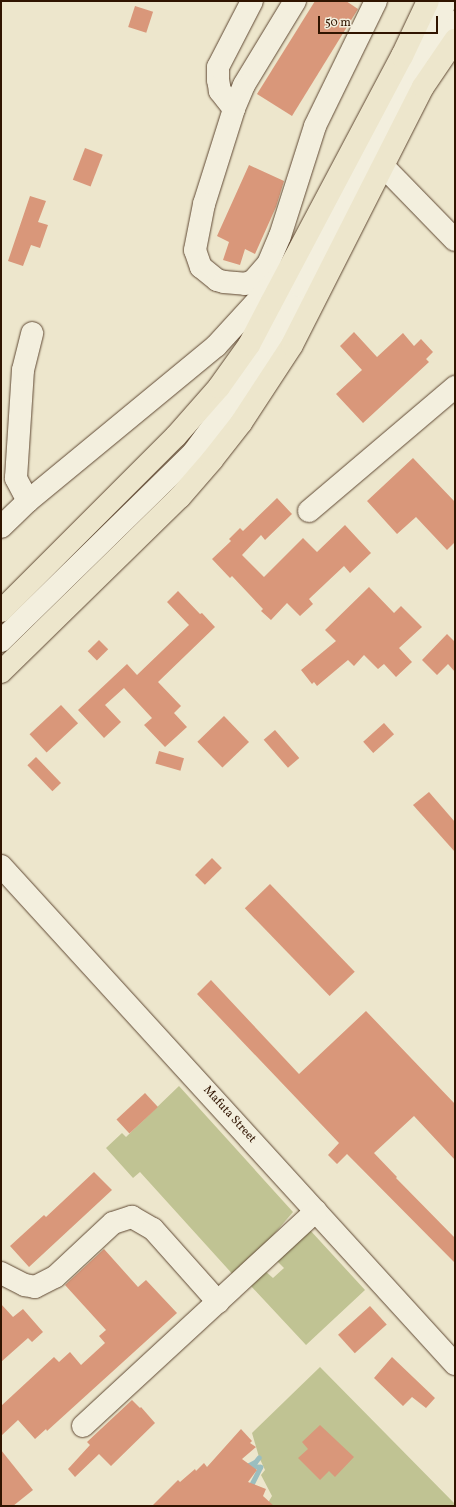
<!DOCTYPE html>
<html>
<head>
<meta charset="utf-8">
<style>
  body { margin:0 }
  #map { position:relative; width:456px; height:1507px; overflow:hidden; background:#ede6cc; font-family:Vollkorn,serif }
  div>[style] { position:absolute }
  .green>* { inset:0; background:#c0c393 }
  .stream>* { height:5px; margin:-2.5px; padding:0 2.5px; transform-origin:2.5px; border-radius:2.5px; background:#9bbebf }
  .building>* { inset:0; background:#d9977a; transform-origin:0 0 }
  .roads { filter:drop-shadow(0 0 1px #5f4833) drop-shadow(0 0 1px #5f4833) }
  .minor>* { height:22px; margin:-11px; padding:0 11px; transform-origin:11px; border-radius:11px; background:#f3efde }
  .highway>* { height:22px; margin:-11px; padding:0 11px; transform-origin:11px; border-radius:11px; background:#ede6cc }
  span { translate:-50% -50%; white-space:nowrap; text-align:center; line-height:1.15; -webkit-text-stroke:3px #f3efde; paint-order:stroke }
  .street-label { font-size:12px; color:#301400 }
  .frame { position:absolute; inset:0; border:2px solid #301400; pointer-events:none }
  .scale { position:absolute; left:318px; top:16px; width:120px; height:18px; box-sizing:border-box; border:2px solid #301400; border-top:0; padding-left:5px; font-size:12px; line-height:14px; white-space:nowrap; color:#301400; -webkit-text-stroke:3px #f3efde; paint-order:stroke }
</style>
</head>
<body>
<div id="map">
  <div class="green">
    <i style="clip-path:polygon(179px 1086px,293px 1212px,236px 1278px,140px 1172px,133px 1178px,106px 1148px,122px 1133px,126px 1137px)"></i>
    <i style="clip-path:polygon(309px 1229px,365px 1290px,306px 1345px,250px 1285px,265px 1271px,273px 1278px,284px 1268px,276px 1260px)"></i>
    <i style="clip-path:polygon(320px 1367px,455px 1504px,455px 1506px,266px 1506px,272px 1496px,261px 1475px,265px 1470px,259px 1457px,252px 1433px)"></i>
  </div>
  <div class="stream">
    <i style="left:249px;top:1489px;width:25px;rotate:-63deg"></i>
    <i style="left:260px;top:1467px;width:11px;rotate:-170deg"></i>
    <i style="left:249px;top:1465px;width:7px;rotate:-27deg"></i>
    <i style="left:255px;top:1462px;width:6px;rotate:-51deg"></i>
  </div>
  <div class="building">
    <i style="clip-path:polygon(315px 1px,346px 1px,358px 9px,292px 116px,257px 94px)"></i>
    <i style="left:135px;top:6px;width:19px;height:22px;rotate:18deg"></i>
    <i style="left:85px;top:148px;width:19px;height:34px;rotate:21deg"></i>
    <i style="clip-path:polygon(249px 165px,284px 181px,276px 207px,255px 254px,245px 249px,240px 265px,223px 260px,229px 242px,217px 236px)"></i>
    <i style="clip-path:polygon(30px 196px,46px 201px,38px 222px,48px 225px,40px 248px,31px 245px,23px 266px,8px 261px)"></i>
    <i style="clip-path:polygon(354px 332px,377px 357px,403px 333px,414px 346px,421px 339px,433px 352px,426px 359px,429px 362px,363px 423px,336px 394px,362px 370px,340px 346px)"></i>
    <i style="clip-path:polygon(413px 458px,455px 502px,455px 542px,447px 550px,416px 517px,397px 534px,367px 501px)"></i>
    <i style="clip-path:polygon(277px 498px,292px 514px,265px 540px,261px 535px,242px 555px,264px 577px,303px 538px,317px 552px,345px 525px,371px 553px,350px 573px,344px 566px,309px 599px,313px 604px,300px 616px,287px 603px,271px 620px,261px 611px,263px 609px,232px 576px,230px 578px,212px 559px,231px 541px,229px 539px,240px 528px,243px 531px)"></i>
    <i style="clip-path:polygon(369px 587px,394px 613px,401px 606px,422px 627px,399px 648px,412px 662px,396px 677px,384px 664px,378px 669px,364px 655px,354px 666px,348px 660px,317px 686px,314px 682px,312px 684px,301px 670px,336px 641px,325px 630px)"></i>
    <i style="clip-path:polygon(178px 591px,200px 614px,202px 613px,215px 627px,158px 682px,181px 706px,174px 713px,187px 727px,165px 747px,144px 725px,152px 718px,124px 688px,105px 705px,121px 722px,104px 738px,78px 710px,127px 664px,137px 675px,189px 625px,167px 602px)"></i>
    <i style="clip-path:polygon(447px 634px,455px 642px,455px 672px,448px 664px,437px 675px,422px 660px)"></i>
    <i style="left:99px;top:640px;width:13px;height:16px;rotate:45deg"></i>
    <i style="left:61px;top:705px;width:25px;height:43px;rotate:47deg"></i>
    <i style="left:224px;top:716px;width:36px;height:37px;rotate:46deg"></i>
    <i style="left:384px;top:723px;width:15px;height:28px;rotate:48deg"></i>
    <i style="left:275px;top:730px;width:37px;height:15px;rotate:49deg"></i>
    <i style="left:159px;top:751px;width:26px;height:13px;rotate:16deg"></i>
    <i style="left:36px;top:757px;width:36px;height:12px;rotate:46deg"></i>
    <i style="clip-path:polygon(429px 792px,455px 822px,455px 852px,413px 805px)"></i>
    <i style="left:212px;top:858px;width:14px;height:24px;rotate:45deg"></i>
    <i style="left:270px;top:884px;width:122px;height:35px;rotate:46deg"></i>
    <i style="clip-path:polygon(211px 980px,299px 1074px,366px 1011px,455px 1104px,455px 1160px,414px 1116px,374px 1153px,397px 1177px,396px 1178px,455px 1238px,455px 1263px,347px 1154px,337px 1164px,328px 1155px,339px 1143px,197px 994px)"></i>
    <i style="left:145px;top:1093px;width:19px;height:39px;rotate:47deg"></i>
    <i style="clip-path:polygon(94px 1172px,112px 1190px,29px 1267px,10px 1246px,44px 1215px,46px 1217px)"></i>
    <i style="clip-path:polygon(104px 1249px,138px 1287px,146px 1280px,177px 1313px,47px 1431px,46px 1429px,35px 1439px,18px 1420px,1px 1436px,1px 1406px,54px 1357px,59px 1362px,70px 1352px,81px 1365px,105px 1343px,99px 1336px,106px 1330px,65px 1285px)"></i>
    <i style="clip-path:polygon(1px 1304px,13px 1317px,23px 1309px,43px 1332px,32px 1342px,28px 1338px,1px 1362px)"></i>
    <i style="left:370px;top:1306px;width:25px;height:43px;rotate:48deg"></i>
    <i style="clip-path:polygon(392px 1357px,435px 1398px,426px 1408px,412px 1397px,403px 1406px,374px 1378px)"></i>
    <i style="clip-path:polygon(132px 1400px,140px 1408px,141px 1407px,155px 1423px,111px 1466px,99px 1454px,75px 1477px,68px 1469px,90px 1445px,87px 1442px)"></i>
    <i style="clip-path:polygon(320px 1425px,354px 1457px,335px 1477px,329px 1471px,320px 1480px,298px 1458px,308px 1449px,302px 1442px)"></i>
    <i style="clip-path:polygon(241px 1429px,252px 1441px,250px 1443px,256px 1447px,242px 1459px,257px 1470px,248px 1482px,266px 1489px,263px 1496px,274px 1506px,152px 1506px,178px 1480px,180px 1482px,195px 1469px,196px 1471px,204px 1463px,207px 1467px)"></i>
    <i style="clip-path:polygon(1px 1450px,33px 1490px,13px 1506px,1px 1506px)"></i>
  </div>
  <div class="roads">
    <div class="minor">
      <i style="left:295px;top:1px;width:98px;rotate:121.3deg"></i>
      <i style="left:244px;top:85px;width:26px;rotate:113deg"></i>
      <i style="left:234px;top:109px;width:100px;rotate:107.5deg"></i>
      <i style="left:204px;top:204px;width:47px;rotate:101.1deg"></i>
      <i style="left:195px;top:250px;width:18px;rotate:71deg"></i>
      <i style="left:201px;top:267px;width:21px;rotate:39deg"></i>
      <i style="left:217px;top:280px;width:7px;rotate:16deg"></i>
      <i style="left:224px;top:282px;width:21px;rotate:5deg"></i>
      <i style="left:245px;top:284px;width:9px;rotate:-21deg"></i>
      <i style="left:253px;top:281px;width:23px;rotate:-49deg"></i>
      <i style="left:268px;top:264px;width:30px;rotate:-67deg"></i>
      <i style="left:280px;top:236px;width:115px;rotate:-72.3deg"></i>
      <i style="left:315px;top:126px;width:139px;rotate:-64deg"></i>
      <i style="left:431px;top:51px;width:38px;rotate:-51deg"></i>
      <i style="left:234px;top:109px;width:23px;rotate:-128deg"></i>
      <i style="left:220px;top:91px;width:11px;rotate:-100deg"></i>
      <i style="left:218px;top:80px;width:13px;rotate:-90deg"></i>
      <i style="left:218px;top:67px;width:74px;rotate:-62.7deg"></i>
      <i style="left:383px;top:166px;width:103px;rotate:45.8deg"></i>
      <i style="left:28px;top:501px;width:26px;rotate:-118deg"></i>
      <i style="left:16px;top:478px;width:108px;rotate:-86.3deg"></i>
      <i style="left:23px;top:370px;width:38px;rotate:-76deg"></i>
      <i style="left:309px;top:511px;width:192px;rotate:-40.3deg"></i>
      <i style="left:1px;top:527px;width:37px;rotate:-44deg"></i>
      <i style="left:28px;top:501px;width:244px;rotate:-39.5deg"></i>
      <i style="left:216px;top:346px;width:99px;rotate:-47.5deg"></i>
      <i style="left:1px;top:641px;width:269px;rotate:-44.4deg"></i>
      <i style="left:193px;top:453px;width:106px;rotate:-53.5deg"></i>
      <i style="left:256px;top:368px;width:43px;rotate:-57.4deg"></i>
      <i style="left:279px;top:332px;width:51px;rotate:-62.9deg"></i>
      <i style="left:302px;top:287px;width:320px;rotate:-63.3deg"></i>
      <i style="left:1px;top:866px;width:674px;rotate:47.65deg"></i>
      <i style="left:1px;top:1273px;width:27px;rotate:27deg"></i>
      <i style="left:25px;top:1285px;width:10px;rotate:11deg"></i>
      <i style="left:35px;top:1287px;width:22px;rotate:-27deg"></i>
      <i style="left:55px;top:1277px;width:79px;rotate:-43deg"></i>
      <i style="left:113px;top:1223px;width:20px;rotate:-18deg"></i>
      <i style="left:132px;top:1217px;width:24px;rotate:30deg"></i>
      <i style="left:153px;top:1229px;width:98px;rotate:48.3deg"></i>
      <i style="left:83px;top:1426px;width:317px;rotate:-42.7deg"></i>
    </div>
    <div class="highway">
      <i style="left:1px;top:611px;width:247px;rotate:-45deg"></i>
      <i style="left:176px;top:436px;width:65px;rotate:-48.7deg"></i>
      <i style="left:219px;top:387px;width:52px;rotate:-54.5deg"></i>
      <i style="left:249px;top:345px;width:47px;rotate:-62.4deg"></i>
      <i style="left:271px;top:303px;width:280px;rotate:-62.1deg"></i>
      <i style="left:402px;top:56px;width:61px;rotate:-64.7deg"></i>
      <i style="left:1px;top:672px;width:250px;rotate:-44.4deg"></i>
      <i style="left:180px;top:497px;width:49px;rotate:-49.1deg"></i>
      <i style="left:212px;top:460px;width:47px;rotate:-51.9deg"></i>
      <i style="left:241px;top:423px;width:93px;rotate:-56.8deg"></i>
      <i style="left:292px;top:345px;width:289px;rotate:-63.1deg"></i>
      <i style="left:423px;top:87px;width:57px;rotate:-55.8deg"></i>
    </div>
  </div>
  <div class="street-label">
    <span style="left:229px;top:1115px;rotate:48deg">Mafuta Street</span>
  </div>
  <div class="frame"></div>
  <div class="scale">50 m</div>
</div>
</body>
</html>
